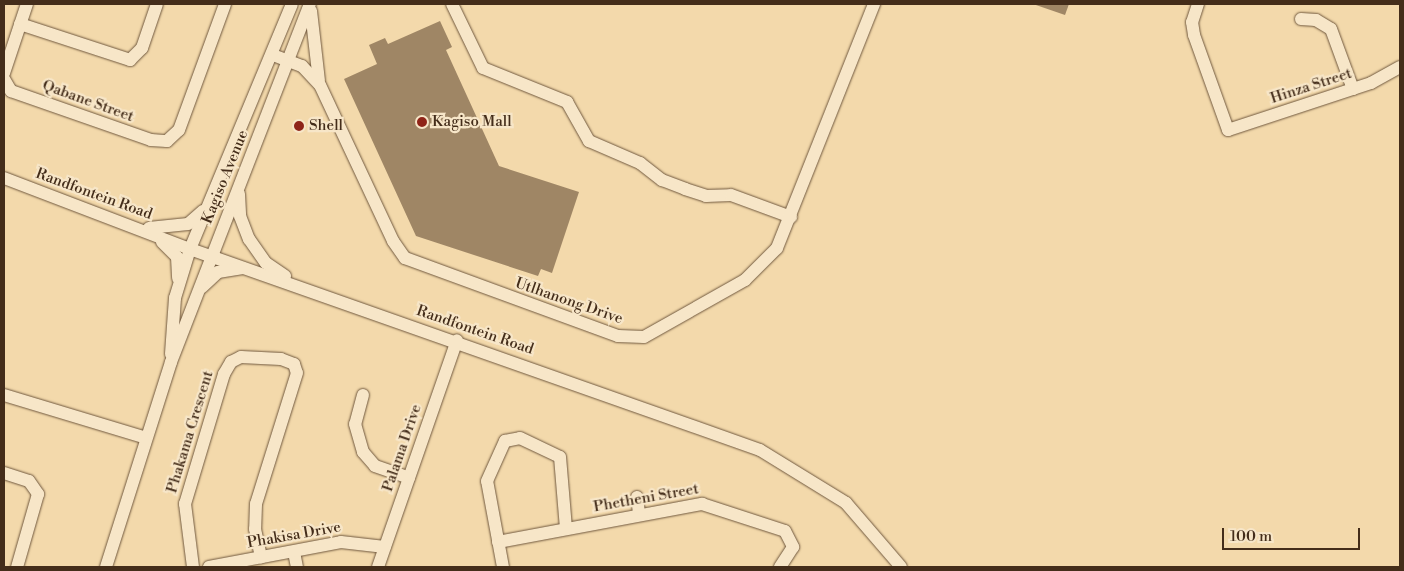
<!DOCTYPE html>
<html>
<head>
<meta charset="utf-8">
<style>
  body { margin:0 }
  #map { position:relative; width:1404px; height:571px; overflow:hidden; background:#f3d9ab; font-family:"Libre Bodoni",serif }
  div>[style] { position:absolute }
  .building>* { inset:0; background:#9f8665 }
  .roads { filter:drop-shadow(0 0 1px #70583e) drop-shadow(0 0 1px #70583e) }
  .minor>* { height:12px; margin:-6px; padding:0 6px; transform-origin:6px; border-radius:6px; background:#f7e6c8 }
  .dots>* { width:14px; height:14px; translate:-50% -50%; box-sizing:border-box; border:2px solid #f7e6c8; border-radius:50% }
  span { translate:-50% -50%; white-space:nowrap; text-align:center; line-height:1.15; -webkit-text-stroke:4.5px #f7e6c8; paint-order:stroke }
  .street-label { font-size:15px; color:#442d1a }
  .poi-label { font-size:15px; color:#442d1a }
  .left { translate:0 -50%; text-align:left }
  .frame { position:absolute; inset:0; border:5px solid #442d1a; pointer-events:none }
  .scale { position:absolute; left:1222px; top:528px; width:138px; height:22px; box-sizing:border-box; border:2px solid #442d1a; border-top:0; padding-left:6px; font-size:15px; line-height:18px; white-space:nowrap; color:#442d1a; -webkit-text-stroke:4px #f7e6c8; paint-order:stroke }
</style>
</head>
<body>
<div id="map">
  <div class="building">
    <i style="clip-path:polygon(1033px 4px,1069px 4px,1065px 15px)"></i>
    <i style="clip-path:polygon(440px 21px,452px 47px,446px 50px,499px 166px,579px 192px,552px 273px,541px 269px,538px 276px,416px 236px,344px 79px,377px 64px,369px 45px,385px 38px,388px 44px)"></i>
  </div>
  <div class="roads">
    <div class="minor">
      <i style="left:452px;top:4px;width:71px;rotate:64.2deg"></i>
      <i style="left:483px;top:68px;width:91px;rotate:22deg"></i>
      <i style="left:567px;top:102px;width:45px;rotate:60.6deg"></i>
      <i style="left:589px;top:141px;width:56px;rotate:23.3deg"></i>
      <i style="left:640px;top:163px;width:28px;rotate:38deg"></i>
      <i style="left:662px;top:180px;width:25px;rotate:21deg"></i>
      <i style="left:685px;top:189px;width:22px;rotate:18deg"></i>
      <i style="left:706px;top:196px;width:25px;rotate:-2deg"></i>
      <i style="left:731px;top:195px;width:64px;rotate:20.1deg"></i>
      <i style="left:1198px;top:4px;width:19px;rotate:108deg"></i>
      <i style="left:1192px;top:22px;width:13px;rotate:81deg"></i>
      <i style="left:1194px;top:35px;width:101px;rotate:70.3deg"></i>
      <i style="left:1228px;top:130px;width:151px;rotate:-18.2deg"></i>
      <i style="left:1371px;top:83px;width:33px;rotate:-29deg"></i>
      <i style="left:311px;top:11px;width:70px;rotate:83.5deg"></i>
      <i style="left:1301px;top:19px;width:15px;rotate:4deg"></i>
      <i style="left:1316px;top:20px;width:17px;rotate:31deg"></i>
      <i style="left:1331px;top:29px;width:64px;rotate:69.9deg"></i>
      <i style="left:20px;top:24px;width:116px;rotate:18.1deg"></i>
      <i style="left:130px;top:60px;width:17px;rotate:-45deg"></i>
      <i style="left:142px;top:48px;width:46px;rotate:-71.2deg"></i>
      <i style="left:273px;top:55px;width:31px;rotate:21deg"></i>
      <i style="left:302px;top:66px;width:26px;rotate:47deg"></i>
      <i style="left:320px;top:85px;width:172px;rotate:64.9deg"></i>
      <i style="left:393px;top:241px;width:21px;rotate:55deg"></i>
      <i style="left:405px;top:258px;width:227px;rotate:20.1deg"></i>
      <i style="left:618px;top:336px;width:26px;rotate:2deg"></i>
      <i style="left:644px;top:337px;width:116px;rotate:-29.4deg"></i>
      <i style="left:745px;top:280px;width:45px;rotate:-45deg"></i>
      <i style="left:777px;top:248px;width:263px;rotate:-68.3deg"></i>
      <i style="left:4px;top:73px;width:73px;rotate:-71.6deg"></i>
      <i style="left:4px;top:79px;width:14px;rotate:60deg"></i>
      <i style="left:11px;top:91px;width:148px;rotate:19.3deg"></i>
      <i style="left:151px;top:140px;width:16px;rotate:4deg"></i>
      <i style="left:167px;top:141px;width:16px;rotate:-43deg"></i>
      <i style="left:179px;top:130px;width:134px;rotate:-69.9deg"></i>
      <i style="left:4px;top:178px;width:199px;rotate:20.9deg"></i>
      <i style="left:190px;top:249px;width:604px;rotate:19.42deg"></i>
      <i style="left:760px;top:450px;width:101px;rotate:31.6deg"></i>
      <i style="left:846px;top:503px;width:84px;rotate:49.3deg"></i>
      <i style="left:239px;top:194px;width:22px;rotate:87deg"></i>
      <i style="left:240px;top:216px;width:25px;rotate:69deg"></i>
      <i style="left:249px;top:239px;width:29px;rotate:55deg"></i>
      <i style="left:266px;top:263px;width:23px;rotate:34deg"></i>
      <i style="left:149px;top:228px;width:39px;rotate:-6deg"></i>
      <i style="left:188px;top:224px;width:20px;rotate:-41deg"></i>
      <i style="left:162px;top:242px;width:21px;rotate:45deg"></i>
      <i style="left:177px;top:257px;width:21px;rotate:87deg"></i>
      <i style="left:202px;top:287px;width:22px;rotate:-43deg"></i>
      <i style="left:218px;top:272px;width:25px;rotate:-9deg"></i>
      <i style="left:171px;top:354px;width:56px;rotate:-85.9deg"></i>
      <i style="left:175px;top:298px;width:51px;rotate:-73deg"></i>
      <i style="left:190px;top:249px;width:265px;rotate:-67.4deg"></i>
      <i style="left:4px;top:395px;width:148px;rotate:16.8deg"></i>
      <i style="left:363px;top:395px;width:30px;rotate:105deg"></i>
      <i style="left:355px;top:424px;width:29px;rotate:74deg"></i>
      <i style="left:363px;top:452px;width:18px;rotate:49deg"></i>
      <i style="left:375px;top:466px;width:36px;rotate:19deg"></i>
      <i style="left:4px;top:473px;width:26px;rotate:18deg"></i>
      <i style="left:29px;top:481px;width:16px;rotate:55deg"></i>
      <i style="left:38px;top:494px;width:76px;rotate:106deg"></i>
      <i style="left:637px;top:497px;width:17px;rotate:83deg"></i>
      <i style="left:498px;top:542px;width:208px;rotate:-10.6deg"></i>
      <i style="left:702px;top:504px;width:87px;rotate:18deg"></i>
      <i style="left:785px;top:531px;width:18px;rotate:63deg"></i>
      <i style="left:793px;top:547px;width:24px;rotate:123deg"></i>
      <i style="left:294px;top:552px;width:15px;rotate:79deg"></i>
      <i style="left:106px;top:567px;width:215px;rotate:-72.4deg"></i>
      <i style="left:171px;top:362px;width:384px;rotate:-68.8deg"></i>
      <i style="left:193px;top:567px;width:64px;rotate:-97.2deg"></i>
      <i style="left:185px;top:504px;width:136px;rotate:-73.3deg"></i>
      <i style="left:224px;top:374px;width:14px;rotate:-60deg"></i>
      <i style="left:231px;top:362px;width:11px;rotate:-27deg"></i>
      <i style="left:241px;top:357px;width:40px;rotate:2.9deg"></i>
      <i style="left:281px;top:359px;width:14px;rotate:21deg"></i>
      <i style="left:294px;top:364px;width:9px;rotate:72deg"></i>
      <i style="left:297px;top:373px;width:137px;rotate:107.4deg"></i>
      <i style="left:256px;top:504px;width:25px;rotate:92deg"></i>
      <i style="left:255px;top:529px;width:29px;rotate:78deg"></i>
      <i style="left:209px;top:567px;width:134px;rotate:-10.7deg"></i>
      <i style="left:341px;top:542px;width:44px;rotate:6.5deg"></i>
      <i style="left:378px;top:567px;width:240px;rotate:-70.8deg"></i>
      <i style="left:503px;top:567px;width:87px;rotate:-100.5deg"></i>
      <i style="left:487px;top:481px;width:44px;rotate:-65.8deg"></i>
      <i style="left:505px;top:441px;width:15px;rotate:-11deg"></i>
      <i style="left:520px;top:438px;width:44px;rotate:25.4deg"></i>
      <i style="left:560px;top:457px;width:72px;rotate:85.2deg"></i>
    </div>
  </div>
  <div class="dots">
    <i style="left:422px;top:122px;background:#8f2418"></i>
    <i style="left:299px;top:126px;background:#8f2418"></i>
  </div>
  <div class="street-label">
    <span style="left:1311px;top:86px;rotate:-18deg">Hinza Street</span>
    <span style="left:88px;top:101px;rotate:20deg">Qabane Street</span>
    <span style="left:225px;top:177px;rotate:-68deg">Kagiso Avenue</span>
    <span style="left:94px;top:194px;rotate:20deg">Randfontein Road</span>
    <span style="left:569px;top:301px;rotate:19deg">Utlhanong Drive</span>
    <span style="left:475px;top:330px;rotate:19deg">Randfontein Road</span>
    <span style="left:190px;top:432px;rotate:-73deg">Phakama Crescent</span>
    <span style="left:402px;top:448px;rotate:-71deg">Palama Drive</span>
    <span style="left:646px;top:498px;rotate:-10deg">Phetheni Street</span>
    <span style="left:294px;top:535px;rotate:-10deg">Phakisa Drive</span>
  </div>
  <div class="poi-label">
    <span class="left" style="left:432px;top:122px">Kagiso Mall</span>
    <span class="left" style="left:309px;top:126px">Shell</span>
  </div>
  <div class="frame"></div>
  <div class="scale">100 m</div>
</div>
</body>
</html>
